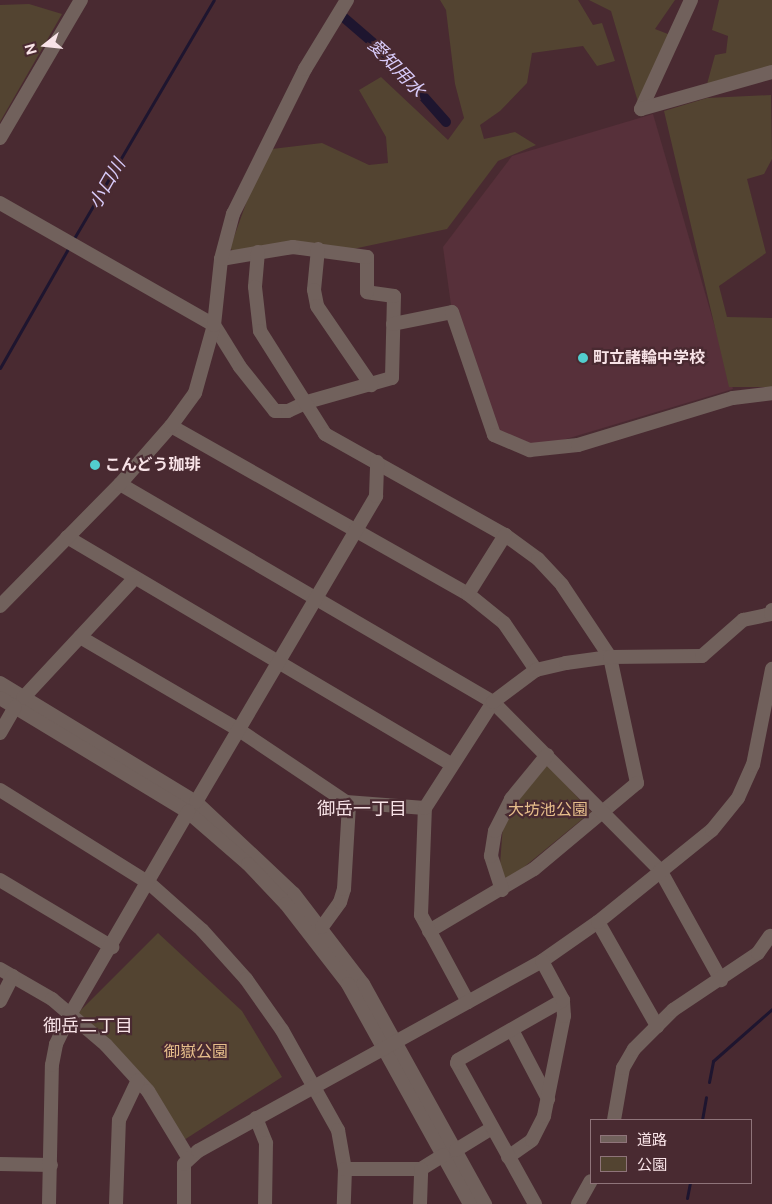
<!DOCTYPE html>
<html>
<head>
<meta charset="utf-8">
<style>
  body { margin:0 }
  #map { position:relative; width:772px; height:1204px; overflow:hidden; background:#492a31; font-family:"Public Sans","Noto Sans JP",sans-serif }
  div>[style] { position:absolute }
  .built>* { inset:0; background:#57303a }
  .green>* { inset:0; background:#534431 }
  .stream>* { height:3px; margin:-1.5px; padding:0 1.5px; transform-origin:1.5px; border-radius:1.5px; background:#1e152f }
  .canal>* { height:10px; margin:-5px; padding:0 5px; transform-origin:5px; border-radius:5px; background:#1e152f }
  .minor>* { height:14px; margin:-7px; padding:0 7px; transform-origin:7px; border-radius:7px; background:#71615c }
  .dots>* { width:14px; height:14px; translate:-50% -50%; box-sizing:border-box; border:2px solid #492a31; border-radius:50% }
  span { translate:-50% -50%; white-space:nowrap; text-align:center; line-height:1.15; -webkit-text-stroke:4.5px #492a31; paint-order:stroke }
  .poi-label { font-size:16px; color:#f8e3e7; font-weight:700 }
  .left { translate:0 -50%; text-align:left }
  .park-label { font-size:16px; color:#e6be8b }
  .water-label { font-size:18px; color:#d8cbf9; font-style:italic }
  .neighbourhood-label { font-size:18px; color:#f8e3e7 }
  .legend { position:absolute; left:590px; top:1119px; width:162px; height:65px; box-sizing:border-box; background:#492a31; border:1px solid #8f747a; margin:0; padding:6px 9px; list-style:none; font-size:15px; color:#f8e3e7 }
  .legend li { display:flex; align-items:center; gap:10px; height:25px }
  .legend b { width:25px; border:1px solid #8f747a }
  .north { position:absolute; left:20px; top:20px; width:50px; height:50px; -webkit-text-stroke:4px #492a31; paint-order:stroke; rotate:254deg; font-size:14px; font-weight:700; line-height:20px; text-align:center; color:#f8e3e7 }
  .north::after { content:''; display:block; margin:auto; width:18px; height:22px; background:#f8e3e7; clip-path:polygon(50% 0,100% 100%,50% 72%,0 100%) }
</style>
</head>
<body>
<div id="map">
  <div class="built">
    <i style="clip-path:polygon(653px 114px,733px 389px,536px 448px,498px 433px,451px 305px,443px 247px,512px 156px)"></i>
  </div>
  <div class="green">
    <i style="clip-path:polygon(440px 0,578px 0,593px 25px,602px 23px,615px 61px,597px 66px,583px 46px,532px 53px,527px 83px,500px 111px,480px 125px,484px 139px,515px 132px,536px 145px,498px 161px,447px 229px,353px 249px,234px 252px,230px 248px,249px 195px,272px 149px,322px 143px,369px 165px,388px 163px,386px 137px,359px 90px,381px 77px,448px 140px,464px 118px,455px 84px,446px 10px)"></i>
    <i style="clip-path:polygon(589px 0,675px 0,655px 29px,673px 36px,638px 102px,611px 11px)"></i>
    <i style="clip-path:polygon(719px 0,772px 0,772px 66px,707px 84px,715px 55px,726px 53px,728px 36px,712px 30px)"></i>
    <i style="clip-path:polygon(29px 4px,62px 14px,0 122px,0 5px)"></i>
    <i style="clip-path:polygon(771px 95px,772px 159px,764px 174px,747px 179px,766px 253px,719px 286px,727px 317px,772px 318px,772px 387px,729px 387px,664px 111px,707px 98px)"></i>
    <i style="clip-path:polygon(547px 764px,591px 812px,506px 882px,500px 865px,503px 824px,516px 801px)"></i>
    <i style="clip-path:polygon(158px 933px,242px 1011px,282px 1077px,184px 1140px,77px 1014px)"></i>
  </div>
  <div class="stream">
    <i style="left:73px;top:240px;width:278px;rotate:-59.6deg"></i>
    <i style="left:0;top:368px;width:139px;rotate:-60.3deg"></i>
    <i style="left:709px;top:1082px;width:21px;rotate:-79deg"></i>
    <i style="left:713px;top:1061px;width:79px;rotate:-41.4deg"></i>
    <i style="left:702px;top:1120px;width:23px;rotate:-80deg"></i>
    <i style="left:687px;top:1198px;width:15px;rotate:-79deg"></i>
  </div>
  <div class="canal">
    <i style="left:342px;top:16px;width:57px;rotate:40.7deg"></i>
    <i style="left:385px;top:53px;width:92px;rotate:48.5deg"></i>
  </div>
  <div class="minor">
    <i style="left:691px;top:0;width:120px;rotate:114.6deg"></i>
    <i style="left:641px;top:109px;width:136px;rotate:-15.8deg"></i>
    <i style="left:0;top:138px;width:160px;rotate:-59.6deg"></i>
    <i style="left:0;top:203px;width:246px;rotate:29.7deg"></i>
    <i style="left:214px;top:325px;width:49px;rotate:58.2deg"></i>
    <i style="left:240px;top:367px;width:56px;rotate:51.5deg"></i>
    <i style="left:275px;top:411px;width:13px"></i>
    <i style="left:288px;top:411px;width:21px;rotate:-25deg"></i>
    <i style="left:307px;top:402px;width:88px;rotate:-15.8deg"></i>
    <i style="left:392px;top:378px;width:82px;rotate:-88.6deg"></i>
    <i style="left:394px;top:296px;width:27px;rotate:-172deg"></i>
    <i style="left:367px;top:292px;width:35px;rotate:-90deg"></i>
    <i style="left:367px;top:257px;width:75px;rotate:-172.3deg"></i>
    <i style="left:293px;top:247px;width:73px;rotate:170.5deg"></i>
    <i style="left:318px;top:249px;width:41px;rotate:95.6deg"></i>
    <i style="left:314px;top:290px;width:16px;rotate:79deg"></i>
    <i style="left:317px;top:306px;width:96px;rotate:55.6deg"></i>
    <i style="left:258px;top:252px;width:35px;rotate:95deg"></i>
    <i style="left:255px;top:287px;width:44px;rotate:83.5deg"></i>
    <i style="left:260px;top:331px;width:122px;rotate:57.7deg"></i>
    <i style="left:325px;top:434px;width:206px;rotate:29.3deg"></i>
    <i style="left:505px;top:535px;width:41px;rotate:36deg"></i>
    <i style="left:538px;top:559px;width:35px;rotate:47deg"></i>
    <i style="left:562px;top:585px;width:87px;rotate:56.3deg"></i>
    <i style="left:610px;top:657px;width:129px;rotate:77.9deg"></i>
    <i style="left:637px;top:783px;width:134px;rotate:140.1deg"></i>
    <i style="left:534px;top:869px;width:122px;rotate:149.4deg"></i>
    <i style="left:393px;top:324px;width:60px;rotate:-11.5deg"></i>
    <i style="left:452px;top:312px;width:130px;rotate:71.1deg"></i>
    <i style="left:494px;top:435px;width:39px;rotate:23deg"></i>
    <i style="left:530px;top:450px;width:48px;rotate:-5.9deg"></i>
    <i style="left:578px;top:445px;width:162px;rotate:-16.9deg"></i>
    <i style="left:733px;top:398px;width:39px;rotate:-7deg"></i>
    <i style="left:171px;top:426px;width:341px;rotate:29.5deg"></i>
    <i style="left:468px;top:594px;width:46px;rotate:38.9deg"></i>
    <i style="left:504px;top:623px;width:57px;rotate:55.8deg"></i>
    <i style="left:120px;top:484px;width:432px;rotate:30.3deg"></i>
    <i style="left:493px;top:702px;width:237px;rotate:45.2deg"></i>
    <i style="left:660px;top:870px;width:126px;rotate:61deg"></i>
    <i style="left:67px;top:537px;width:447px;rotate:30.6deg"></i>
    <i style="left:468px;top:594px;width:70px;rotate:-57.9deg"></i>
    <i style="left:0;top:606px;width:171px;rotate:-45.5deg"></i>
    <i style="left:120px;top:484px;width:77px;rotate:-48.7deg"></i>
    <i style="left:171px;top:426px;width:41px;rotate:-54deg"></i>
    <i style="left:195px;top:393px;width:71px;rotate:-74.4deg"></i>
    <i style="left:214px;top:325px;width:66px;rotate:-83.9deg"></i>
    <i style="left:221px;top:259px;width:47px;rotate:-75.1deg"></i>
    <i style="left:233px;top:214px;width:162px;rotate:-63.6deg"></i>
    <i style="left:305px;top:69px;width:81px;rotate:-58.7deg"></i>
    <i style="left:80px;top:637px;width:184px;rotate:30.3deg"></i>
    <i style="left:239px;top:730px;width:129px;rotate:33.9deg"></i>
    <i style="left:346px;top:802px;width:79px;rotate:4.3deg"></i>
    <i style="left:0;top:683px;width:229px;rotate:31.3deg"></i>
    <i style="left:196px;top:802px;width:134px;rotate:43.2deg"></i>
    <i style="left:294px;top:894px;width:113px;rotate:52.5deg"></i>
    <i style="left:363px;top:984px;width:252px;rotate:61deg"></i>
    <i style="left:0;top:698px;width:220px;rotate:31.2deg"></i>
    <i style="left:188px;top:812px;width:79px;rotate:40.9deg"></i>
    <i style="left:248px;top:864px;width:55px;rotate:46.5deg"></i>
    <i style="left:286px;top:904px;width:101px;rotate:52.2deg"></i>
    <i style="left:348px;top:984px;width:252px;rotate:61deg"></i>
    <i style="left:23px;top:698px;width:164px;rotate:-47deg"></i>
    <i style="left:0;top:733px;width:30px;rotate:-60deg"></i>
    <i style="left:0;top:790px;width:176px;rotate:32deg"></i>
    <i style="left:149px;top:883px;width:71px;rotate:41.6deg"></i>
    <i style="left:202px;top:930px;width:66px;rotate:48.1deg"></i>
    <i style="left:246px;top:979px;width:62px;rotate:54.8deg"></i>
    <i style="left:282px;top:1030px;width:115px;rotate:60.8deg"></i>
    <i style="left:338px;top:1130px;width:40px;rotate:80deg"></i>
    <i style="left:345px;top:1169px;width:35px;rotate:92deg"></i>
    <i style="left:196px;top:802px;width:355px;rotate:-59.5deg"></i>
    <i style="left:376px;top:496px;width:34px;rotate:-88deg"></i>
    <i style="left:0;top:880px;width:131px;rotate:30.9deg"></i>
    <i style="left:502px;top:890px;width:36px;rotate:-108deg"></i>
    <i style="left:491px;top:856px;width:25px;rotate:-81deg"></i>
    <i style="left:495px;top:831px;width:36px;rotate:-63deg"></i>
    <i style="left:511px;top:799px;width:57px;rotate:-50.7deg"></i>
    <i style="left:598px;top:922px;width:120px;rotate:60.4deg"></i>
    <i style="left:322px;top:927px;width:31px;rotate:-54deg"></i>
    <i style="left:340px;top:902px;width:14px;rotate:-73deg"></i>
    <i style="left:344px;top:889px;width:85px;rotate:-86.6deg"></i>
    <i style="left:0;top:969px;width:60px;rotate:30deg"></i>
    <i style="left:52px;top:999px;width:71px;rotate:40.4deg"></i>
    <i style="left:106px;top:1045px;width:62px;rotate:47.6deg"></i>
    <i style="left:148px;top:1091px;width:77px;rotate:58.8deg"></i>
    <i style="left:0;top:1001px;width:28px;rotate:-63deg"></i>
    <i style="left:468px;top:1002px;width:99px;rotate:-118.4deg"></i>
    <i style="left:421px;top:915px;width:107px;rotate:-87.9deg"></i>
    <i style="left:425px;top:808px;width:126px;rotate:-57.3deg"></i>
    <i style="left:493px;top:702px;width:54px;rotate:-36.7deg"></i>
    <i style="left:536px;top:670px;width:31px;rotate:-13deg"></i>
    <i style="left:566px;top:663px;width:44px;rotate:-7.8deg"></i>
    <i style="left:610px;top:657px;width:92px;rotate:-0.6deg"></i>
    <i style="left:702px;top:656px;width:55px;rotate:-41.3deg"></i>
    <i style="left:743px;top:620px;width:29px;rotate:-12deg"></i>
    <i style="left:771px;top:614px;width:4px;rotate:-76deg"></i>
    <i style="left:512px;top:1030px;width:78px;rotate:62.4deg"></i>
    <i style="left:256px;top:1118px;width:27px;rotate:68deg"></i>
    <i style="left:266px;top:1143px;width:61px;rotate:90.9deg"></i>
    <i style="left:614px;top:1120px;width:53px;rotate:-80.2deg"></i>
    <i style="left:623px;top:1068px;width:22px;rotate:-60deg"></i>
    <i style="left:634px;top:1049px;width:55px;rotate:-45deg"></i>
    <i style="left:673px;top:1010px;width:102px;rotate:-33.8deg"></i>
    <i style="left:758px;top:953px;width:21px;rotate:-55deg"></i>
    <i style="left:456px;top:1150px;width:42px;rotate:-31.4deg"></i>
    <i style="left:508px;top:1157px;width:29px;rotate:-35deg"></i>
    <i style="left:532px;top:1140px;width:27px;rotate:-63deg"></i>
    <i style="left:544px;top:1116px;width:102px;rotate:-78.7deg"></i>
    <i style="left:564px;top:1016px;width:16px;rotate:-94deg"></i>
    <i style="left:0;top:1164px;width:51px;rotate:1.1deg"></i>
    <i style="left:345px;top:1169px;width:76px"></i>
    <i style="left:421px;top:1169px;width:26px;rotate:-32deg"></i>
    <i style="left:49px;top:1204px;width:139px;rotate:-88.8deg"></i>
    <i style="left:52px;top:1065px;width:21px;rotate:-79deg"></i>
    <i style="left:56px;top:1044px;width:34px;rotate:-64deg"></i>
    <i style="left:71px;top:1013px;width:233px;rotate:-59.8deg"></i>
    <i style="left:116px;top:1204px;width:84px;rotate:-88deg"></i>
    <i style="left:119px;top:1120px;width:44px;rotate:-64.6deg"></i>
    <i style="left:184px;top:1204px;width:40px;rotate:-90deg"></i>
    <i style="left:184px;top:1164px;width:19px;rotate:-43deg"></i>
    <i style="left:198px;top:1151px;width:393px;rotate:-28.9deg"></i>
    <i style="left:542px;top:961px;width:68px;rotate:-34.9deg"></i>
    <i style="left:598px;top:922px;width:146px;rotate:-38.9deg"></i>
    <i style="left:712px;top:830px;width:41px;rotate:-50.9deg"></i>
    <i style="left:738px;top:798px;width:36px;rotate:-66deg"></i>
    <i style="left:753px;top:765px;width:98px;rotate:-78.8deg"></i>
    <i style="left:420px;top:1204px;width:35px;rotate:-88deg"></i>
    <i style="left:535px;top:1204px;width:161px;rotate:-119deg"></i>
    <i style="left:457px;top:1063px;width:3px;rotate:-72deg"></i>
    <i style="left:458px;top:1060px;width:121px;rotate:-29.7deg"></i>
    <i style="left:563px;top:1000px;width:44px;rotate:-118.3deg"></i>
    <i style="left:578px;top:1204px;width:26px;rotate:-61deg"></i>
  </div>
  <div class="dots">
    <i style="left:583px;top:358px;background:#52cdce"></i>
    <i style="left:95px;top:465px;background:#52cdce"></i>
  </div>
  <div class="poi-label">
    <span class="left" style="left:593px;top:358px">町立諸輪中学校</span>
    <span class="left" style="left:105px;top:465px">こんどう珈琲</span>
  </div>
  <div class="park-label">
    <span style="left:548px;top:810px">大坊池公園</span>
    <span style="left:196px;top:1052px">御嶽公園</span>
  </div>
  <div class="water-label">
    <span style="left:396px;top:68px;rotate:46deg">愛知用水</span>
    <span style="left:107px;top:184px;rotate:-60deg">小口川</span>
  </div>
  <div class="neighbourhood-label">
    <span style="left:362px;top:809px">御岳一丁目</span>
    <span style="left:88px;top:1026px">御岳二丁目</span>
  </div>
  <ul class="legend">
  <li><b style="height:6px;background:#71615c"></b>道路</li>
  <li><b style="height:14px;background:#534431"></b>公園</li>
  </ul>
  <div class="north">N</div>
</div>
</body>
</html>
